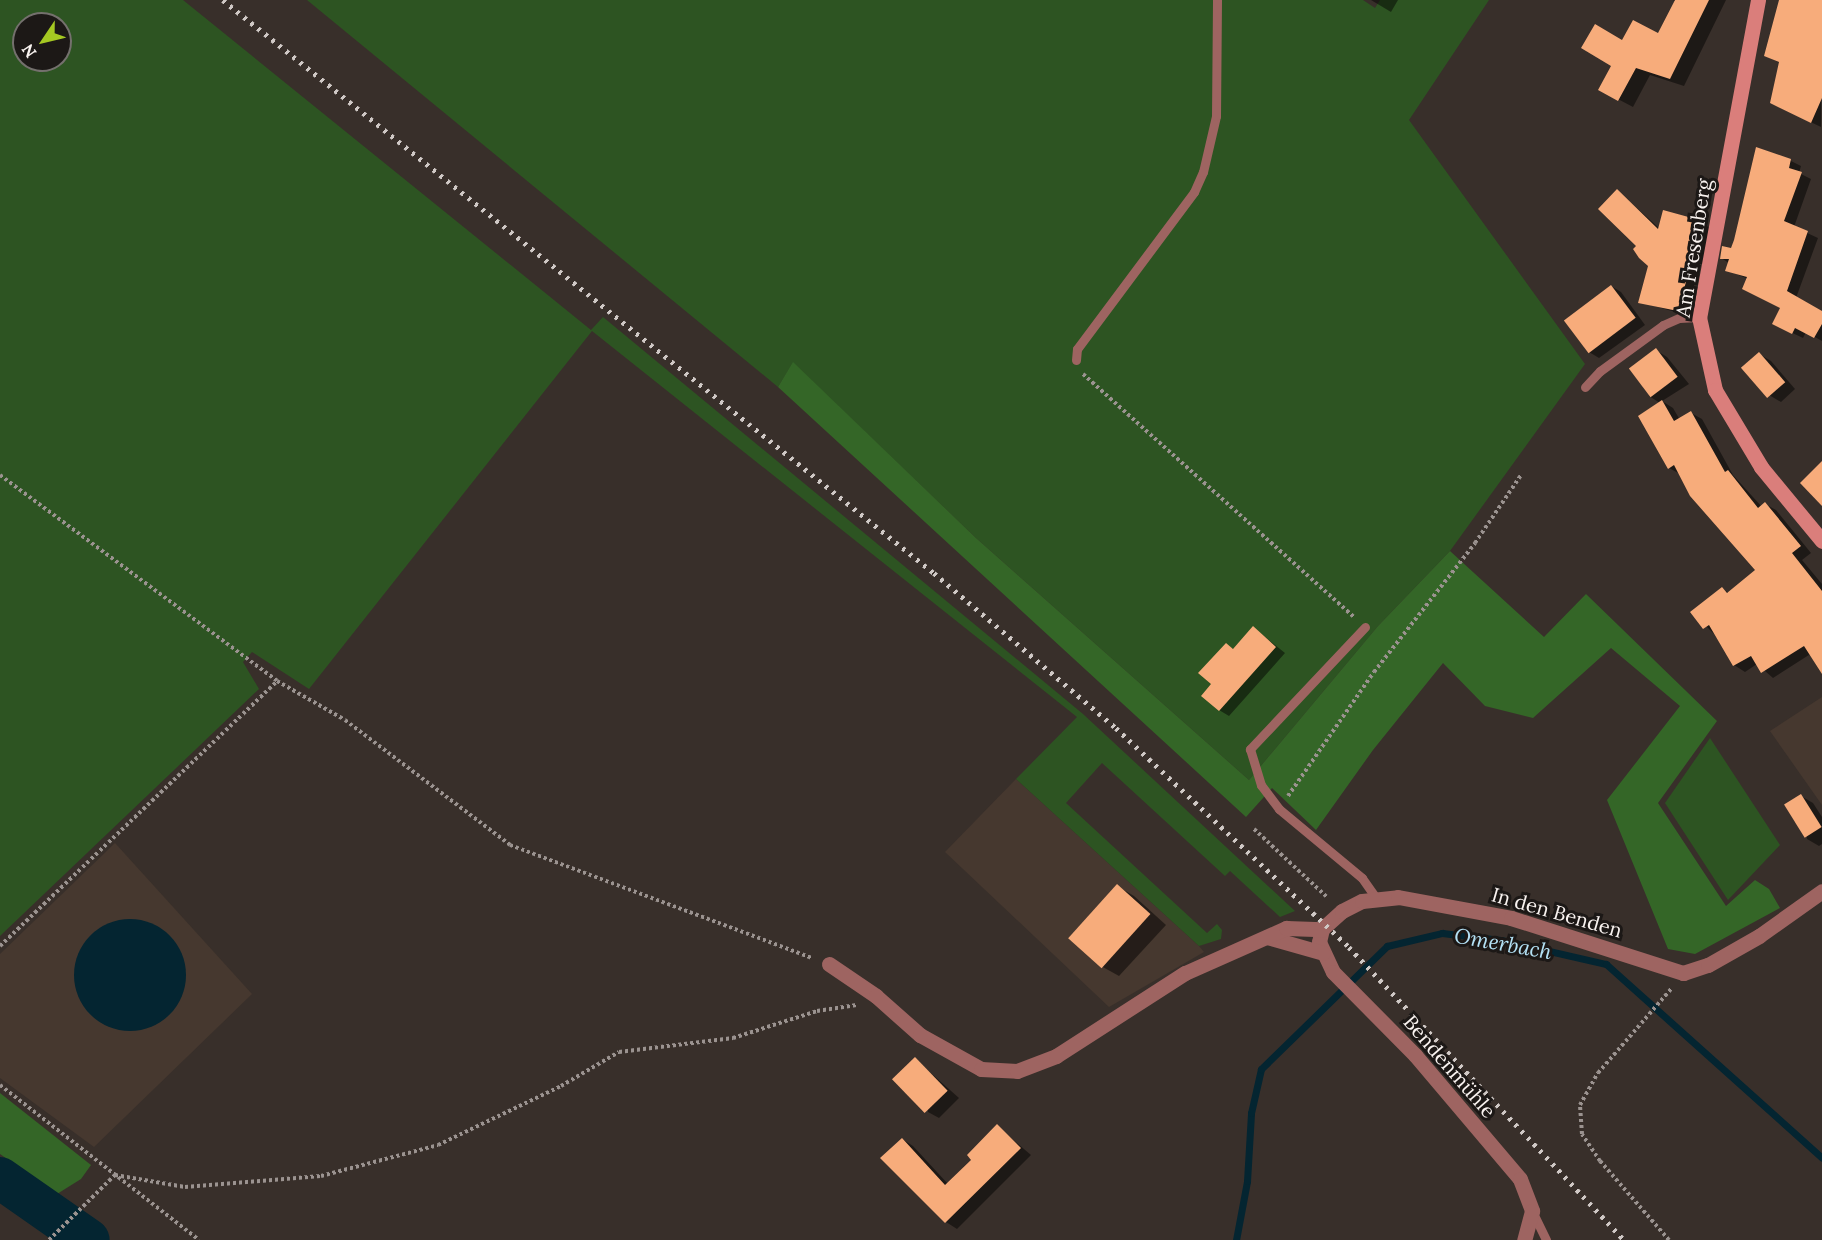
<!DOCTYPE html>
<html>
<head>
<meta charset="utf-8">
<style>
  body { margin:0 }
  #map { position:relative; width:1822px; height:1240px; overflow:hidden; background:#382f2a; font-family:Lora,serif }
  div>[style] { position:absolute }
  .built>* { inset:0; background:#46382f }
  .green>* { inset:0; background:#2d5422 }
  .forest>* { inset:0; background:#346627 }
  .water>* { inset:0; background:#042531 }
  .round { border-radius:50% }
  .shadow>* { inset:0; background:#0007 }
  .stream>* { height:7px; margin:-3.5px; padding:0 3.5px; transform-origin:3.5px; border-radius:3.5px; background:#042531 }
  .river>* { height:42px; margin:-21px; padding:0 21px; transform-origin:21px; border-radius:21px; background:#042531 }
  .building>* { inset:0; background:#f7ac7b; transform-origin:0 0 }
  .path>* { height:4px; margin-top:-2px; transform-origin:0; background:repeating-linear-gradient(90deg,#9b9390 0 3px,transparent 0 6px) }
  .lane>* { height:9px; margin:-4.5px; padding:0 4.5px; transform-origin:4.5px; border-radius:4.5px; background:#9e6461 }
  .street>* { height:15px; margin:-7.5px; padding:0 7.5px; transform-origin:7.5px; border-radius:7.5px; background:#9e6461 }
  .secondary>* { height:15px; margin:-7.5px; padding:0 7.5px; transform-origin:7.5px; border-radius:7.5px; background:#da7e7b }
  .rail>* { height:4.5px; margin-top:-2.25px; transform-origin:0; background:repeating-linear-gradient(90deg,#d0c9c6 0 3px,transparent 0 9px) }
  span { translate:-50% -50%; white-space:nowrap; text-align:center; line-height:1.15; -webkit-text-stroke:6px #1c1816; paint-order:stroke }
  .street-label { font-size:20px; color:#f9f3f0 }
  .water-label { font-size:21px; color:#b4e2f6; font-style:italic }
  .north { position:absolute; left:12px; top:12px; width:60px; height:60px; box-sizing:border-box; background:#1c1816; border:2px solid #74706d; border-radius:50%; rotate:235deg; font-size:16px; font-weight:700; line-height:24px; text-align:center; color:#f9f3f0 }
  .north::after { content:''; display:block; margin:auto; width:21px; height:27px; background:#a5c822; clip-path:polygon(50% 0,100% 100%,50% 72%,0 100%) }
</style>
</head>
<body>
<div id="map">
  <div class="built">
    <i style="clip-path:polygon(1822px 697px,1822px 805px,1770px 731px)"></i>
    <i style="clip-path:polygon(1016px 779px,1199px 946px,1204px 952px,1109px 1007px,945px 852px)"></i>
    <i style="clip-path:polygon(115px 843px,252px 994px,94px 1147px,0 1078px,0 954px)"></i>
  </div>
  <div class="green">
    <i style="clip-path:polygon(evenodd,0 0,183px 0,591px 330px,603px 317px,1083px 714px,1295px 911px,1280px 917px,1230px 871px,1225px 876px,1102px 763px,1066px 803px,1207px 933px,1217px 924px,1222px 930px,1221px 939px,1199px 946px,1016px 779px,1077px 717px,592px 331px,309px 689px,252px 652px,243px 662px,259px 689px,0 936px,0 0,24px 24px,60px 24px,60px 60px,24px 60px,24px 24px)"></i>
    <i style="clip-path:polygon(307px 0,1363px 0,1375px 8px,1380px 0,1489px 0,1409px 120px,1585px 364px,1450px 551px,1378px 626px,1249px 780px,976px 538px,793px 363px,778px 387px)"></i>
    <i style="clip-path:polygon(1710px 738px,1780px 845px,1728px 900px,1665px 803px)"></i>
  </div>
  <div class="forest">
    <i style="clip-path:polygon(793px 362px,976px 538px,1249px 780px,1378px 626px,1450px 551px,1544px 637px,1586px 594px,1717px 721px,1658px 803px,1726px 906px,1755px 880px,1769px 889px,1780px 908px,1695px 954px,1668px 949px,1607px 800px,1680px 706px,1611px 648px,1533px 718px,1485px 706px,1443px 663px,1373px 750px,1316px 830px,1272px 788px,1246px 817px,778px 387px)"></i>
    <i style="clip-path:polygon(0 1093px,91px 1165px,81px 1179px,57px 1194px,0 1154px)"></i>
  </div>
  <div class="water">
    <i class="round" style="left:74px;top:919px;width:112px;height:112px"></i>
  </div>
  <div class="shadow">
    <i style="clip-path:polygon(1371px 0,1398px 0,1391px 12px)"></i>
    <i style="clip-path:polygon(1673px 0,1726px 0,1684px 86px,1650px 75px,1633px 107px,1614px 97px,1623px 42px,1658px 35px,1676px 2px)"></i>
    <i style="clip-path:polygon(1784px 0,1822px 0,1821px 127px,1781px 108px,1780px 63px,1766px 56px)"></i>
    <i style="clip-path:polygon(1757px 149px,1791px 161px,1801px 166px,1799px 173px,1811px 179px,1794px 227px,1818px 238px,1796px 298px,1822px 313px,1822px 341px,1806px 332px,1803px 338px,1784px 329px,1782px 308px,1748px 279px,1727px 270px,1729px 263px,1721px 258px,1732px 250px)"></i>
    <i style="clip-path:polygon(1617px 190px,1659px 228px,1702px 223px,1710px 228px,1708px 264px,1700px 264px,1686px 315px,1640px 302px,1650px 266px,1638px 245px)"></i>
    <i style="clip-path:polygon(1611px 286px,1621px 292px,1645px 325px,1599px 358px,1589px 352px)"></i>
    <i style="clip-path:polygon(1656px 350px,1667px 357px,1689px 384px,1662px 401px,1673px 408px,1680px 420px,1691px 413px,1702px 419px,1733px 475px,1762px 507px,1765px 504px,1776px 510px,1811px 553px,1802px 560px,1822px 584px,1822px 667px,1812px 653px,1773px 678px,1757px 664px,1745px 672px,1734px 665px,1715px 635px,1692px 612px,1722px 589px,1729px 593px,1757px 570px,1680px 474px,1669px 468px,1660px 403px,1649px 396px)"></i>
    <i style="clip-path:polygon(1759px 354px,1771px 361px,1795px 389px,1781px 402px,1769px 395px)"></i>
    <i style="clip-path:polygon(1254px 628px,1285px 653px,1229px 716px,1219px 710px,1213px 684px,1226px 645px,1235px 650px)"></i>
    <i style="clip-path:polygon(1801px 796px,1813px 803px,1822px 817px,1822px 844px,1819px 846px,1807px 839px)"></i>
    <i style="clip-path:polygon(1117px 886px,1134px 896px,1166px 925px,1119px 976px,1101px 966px,1070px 937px)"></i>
    <i style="clip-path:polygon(915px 1059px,959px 1098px,939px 1118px,928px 1112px)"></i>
    <i style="clip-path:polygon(997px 1126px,1031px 1155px,957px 1229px,946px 1222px,902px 1139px,913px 1146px,948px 1184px,974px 1160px)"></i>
  </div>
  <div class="stream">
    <i style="left:1236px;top:1240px;width:60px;rotate:-79.4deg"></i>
    <i style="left:1247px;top:1181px;width:68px;rotate:-86.6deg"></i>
    <i style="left:1251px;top:1113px;width:45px;rotate:-77.2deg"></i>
    <i style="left:1261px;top:1069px;width:176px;rotate:-44.3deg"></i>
    <i style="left:1387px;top:946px;width:57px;rotate:-13.3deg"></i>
    <i style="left:1442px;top:933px;width:59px;rotate:6.8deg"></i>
    <i style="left:1501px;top:940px;width:108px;rotate:12.9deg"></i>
    <i style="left:1606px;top:964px;width:290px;rotate:41.9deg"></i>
  </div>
  <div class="river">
    <i style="left:0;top:1178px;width:108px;rotate:34.9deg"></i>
  </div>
  <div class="building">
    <i style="clip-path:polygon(1675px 0,1709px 0,1670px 79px,1636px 68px,1618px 101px,1598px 90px,1611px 66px,1581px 48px,1595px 24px,1622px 40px,1633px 20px,1658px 33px)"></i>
    <i style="clip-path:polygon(1779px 0,1822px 0,1822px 98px,1811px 123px,1770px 103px,1779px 62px,1764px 56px)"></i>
    <i style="clip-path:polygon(1756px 147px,1791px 159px,1789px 168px,1802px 172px,1784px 221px,1808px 231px,1787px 291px,1822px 311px,1822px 324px,1814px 338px,1795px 328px,1792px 334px,1772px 324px,1780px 308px,1742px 289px,1747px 277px,1725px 271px,1729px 259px,1720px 259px,1722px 246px,1731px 248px,1734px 240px)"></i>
    <i style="clip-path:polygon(1617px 189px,1658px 229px,1663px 210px,1703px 221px,1698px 240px,1703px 241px,1700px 260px,1692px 260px,1678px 311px,1638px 303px,1648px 266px,1639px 258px,1633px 249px,1636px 246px,1598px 209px)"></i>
    <i style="left:1611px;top:285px;width:41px;height:59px;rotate:53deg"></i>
    <i style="left:1656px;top:348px;width:36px;height:34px;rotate:53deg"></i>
    <i style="left:1759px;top:352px;width:40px;height:24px;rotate:49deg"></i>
    <i style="clip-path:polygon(1662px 400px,1674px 421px,1691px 411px,1725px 472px,1728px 470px,1758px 508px,1765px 502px,1801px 546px,1792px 553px,1822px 591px,1822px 674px,1804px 646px,1761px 673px,1751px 656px,1733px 666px,1709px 625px,1703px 629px,1690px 612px,1722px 587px,1727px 593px,1755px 570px,1690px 496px,1674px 465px,1668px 469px,1638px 416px)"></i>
    <i style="clip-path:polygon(1822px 461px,1822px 506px,1800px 483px)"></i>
    <i style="clip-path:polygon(1253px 626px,1276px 647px,1219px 711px,1201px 696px,1211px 684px,1198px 673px,1226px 643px,1233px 649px)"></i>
    <i style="left:1801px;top:794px;width:39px;height:20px;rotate:58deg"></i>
    <i style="left:1117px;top:884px;width:45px;height:73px;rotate:42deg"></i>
    <i style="left:915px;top:1057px;width:47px;height:32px;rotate:46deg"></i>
    <i style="clip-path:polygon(997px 1124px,1021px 1148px,945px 1223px,880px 1158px,902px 1138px,945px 1185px,971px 1160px,967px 1155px)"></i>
  </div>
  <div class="path">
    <i style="left:1083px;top:374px;width:364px;rotate:41.9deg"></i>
    <i style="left:0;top:475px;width:345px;rotate:36.6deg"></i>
    <i style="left:277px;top:681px;width:78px;rotate:29.8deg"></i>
    <i style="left:345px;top:720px;width:207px;rotate:37.1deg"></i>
    <i style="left:510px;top:845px;width:322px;rotate:20.5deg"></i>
    <i style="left:1288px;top:796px;width:151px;rotate:-55.3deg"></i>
    <i style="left:1374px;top:672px;width:164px;rotate:-51.9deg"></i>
    <i style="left:1475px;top:543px;width:82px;rotate:-55.9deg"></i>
    <i style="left:1254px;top:829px;width:101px;rotate:43deg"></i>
    <i style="left:0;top:946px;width:383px;rotate:-43.7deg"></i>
    <i style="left:0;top:1085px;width:252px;rotate:37.9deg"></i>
    <i style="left:115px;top:1175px;width:71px;rotate:9.7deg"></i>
    <i style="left:185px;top:1187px;width:136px;rotate:-4.6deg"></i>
    <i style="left:321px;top:1176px;width:121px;rotate:-14.8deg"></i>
    <i style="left:438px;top:1145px;width:136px;rotate:-25.6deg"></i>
    <i style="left:561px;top:1086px;width:67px;rotate:-30.4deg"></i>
    <i style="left:619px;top:1052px;width:115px;rotate:-7deg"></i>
    <i style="left:733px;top:1038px;width:88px;rotate:-17.8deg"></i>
    <i style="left:817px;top:1011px;width:40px;rotate:-8.5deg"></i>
    <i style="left:49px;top:1240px;width:93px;rotate:-44.6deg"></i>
    <i style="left:1669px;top:1240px;width:105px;rotate:-131.1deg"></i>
    <i style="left:1600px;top:1161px;width:32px;rotate:-124deg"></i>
    <i style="left:1582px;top:1134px;width:29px;rotate:-94deg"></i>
    <i style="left:1580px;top:1105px;width:37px;rotate:-61deg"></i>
    <i style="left:1598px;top:1073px;width:113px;rotate:-49deg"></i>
  </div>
  <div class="lane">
    <i style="left:1076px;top:360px;width:11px;rotate:-85deg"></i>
    <i style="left:1077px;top:349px;width:196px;rotate:-53.3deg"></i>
    <i style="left:1194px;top:192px;width:22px;rotate:-66deg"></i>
    <i style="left:1203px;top:172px;width:57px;rotate:-76.9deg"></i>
    <i style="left:1216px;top:116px;width:116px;rotate:-89.5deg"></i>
    <i style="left:1585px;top:387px;width:22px;rotate:-47deg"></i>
    <i style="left:1600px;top:371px;width:78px;rotate:-36.1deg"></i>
    <i style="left:1663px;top:325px;width:17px;rotate:-24deg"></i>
    <i style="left:1679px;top:318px;width:20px;rotate:-3deg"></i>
    <i style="left:1365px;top:627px;width:168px;rotate:133.3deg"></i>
    <i style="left:1250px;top:749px;width:38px;rotate:73deg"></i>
    <i style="left:1261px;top:785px;width:30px;rotate:53deg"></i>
    <i style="left:1279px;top:809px;width:108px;rotate:39.7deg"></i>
    <i style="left:1362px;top:878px;width:24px;rotate:55deg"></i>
    <i style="left:1532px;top:1211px;width:32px;rotate:64deg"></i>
  </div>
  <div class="street">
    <i style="left:1322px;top:929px;width:27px;rotate:-42deg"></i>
    <i style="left:1342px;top:911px;width:22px;rotate:-27deg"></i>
    <i style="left:1362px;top:901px;width:36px;rotate:-6deg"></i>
    <i style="left:1398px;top:897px;width:115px;rotate:10.5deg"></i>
    <i style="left:1511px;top:918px;width:181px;rotate:17.7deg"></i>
    <i style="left:1683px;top:973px;width:26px;rotate:-18deg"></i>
    <i style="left:1708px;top:965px;width:59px;rotate:-29.6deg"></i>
    <i style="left:1759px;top:936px;width:77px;rotate:-35.5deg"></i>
    <i style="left:1322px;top:929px;width:13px;rotate:103deg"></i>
    <i style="left:1319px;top:942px;width:33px;rotate:65deg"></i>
    <i style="left:1333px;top:972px;width:117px;rotate:45.3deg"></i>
    <i style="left:1415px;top:1055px;width:162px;rotate:49.7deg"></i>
    <i style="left:1520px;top:1179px;width:34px;rotate:69deg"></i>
    <i style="left:1532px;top:1211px;width:30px;rotate:105deg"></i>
    <i style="left:1267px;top:937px;width:58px;rotate:15.9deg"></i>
    <i style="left:829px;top:964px;width:57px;rotate:34.2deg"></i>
    <i style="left:876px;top:996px;width:59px;rotate:41.6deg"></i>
    <i style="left:920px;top:1035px;width:70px;rotate:29.1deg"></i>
    <i style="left:981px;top:1069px;width:36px;rotate:3deg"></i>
    <i style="left:1017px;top:1071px;width:42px;rotate:-21deg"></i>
    <i style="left:1056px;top:1056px;width:153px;rotate:-32.8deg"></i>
    <i style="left:1185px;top:973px;width:111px;rotate:-24deg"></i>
    <i style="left:1286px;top:928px;width:36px;rotate:2deg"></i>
  </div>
  <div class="secondary">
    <i style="left:1758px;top:0;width:322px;rotate:100.5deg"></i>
    <i style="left:1699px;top:317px;width:75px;rotate:77.6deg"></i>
    <i style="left:1715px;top:390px;width:90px;rotate:59.1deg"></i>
    <i style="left:1761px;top:467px;width:96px;rotate:50.5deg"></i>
  </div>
  <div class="rail">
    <i style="left:223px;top:0;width:913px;rotate:38.87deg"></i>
    <i style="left:934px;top:573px;width:239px;rotate:40.4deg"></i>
    <i style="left:1116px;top:728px;width:320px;rotate:43.2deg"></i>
    <i style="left:1349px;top:947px;width:402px;rotate:46.8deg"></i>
  </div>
  <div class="street-label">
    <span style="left:1693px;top:248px;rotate:-81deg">Am Fresenberg</span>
    <span style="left:1557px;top:912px;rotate:16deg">In den Benden</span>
    <span style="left:1450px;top:1066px;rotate:49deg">Bendenmühle</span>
  </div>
  <div class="water-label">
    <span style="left:1503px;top:944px;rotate:10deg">Omerbach</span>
  </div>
  <div class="north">N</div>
</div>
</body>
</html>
